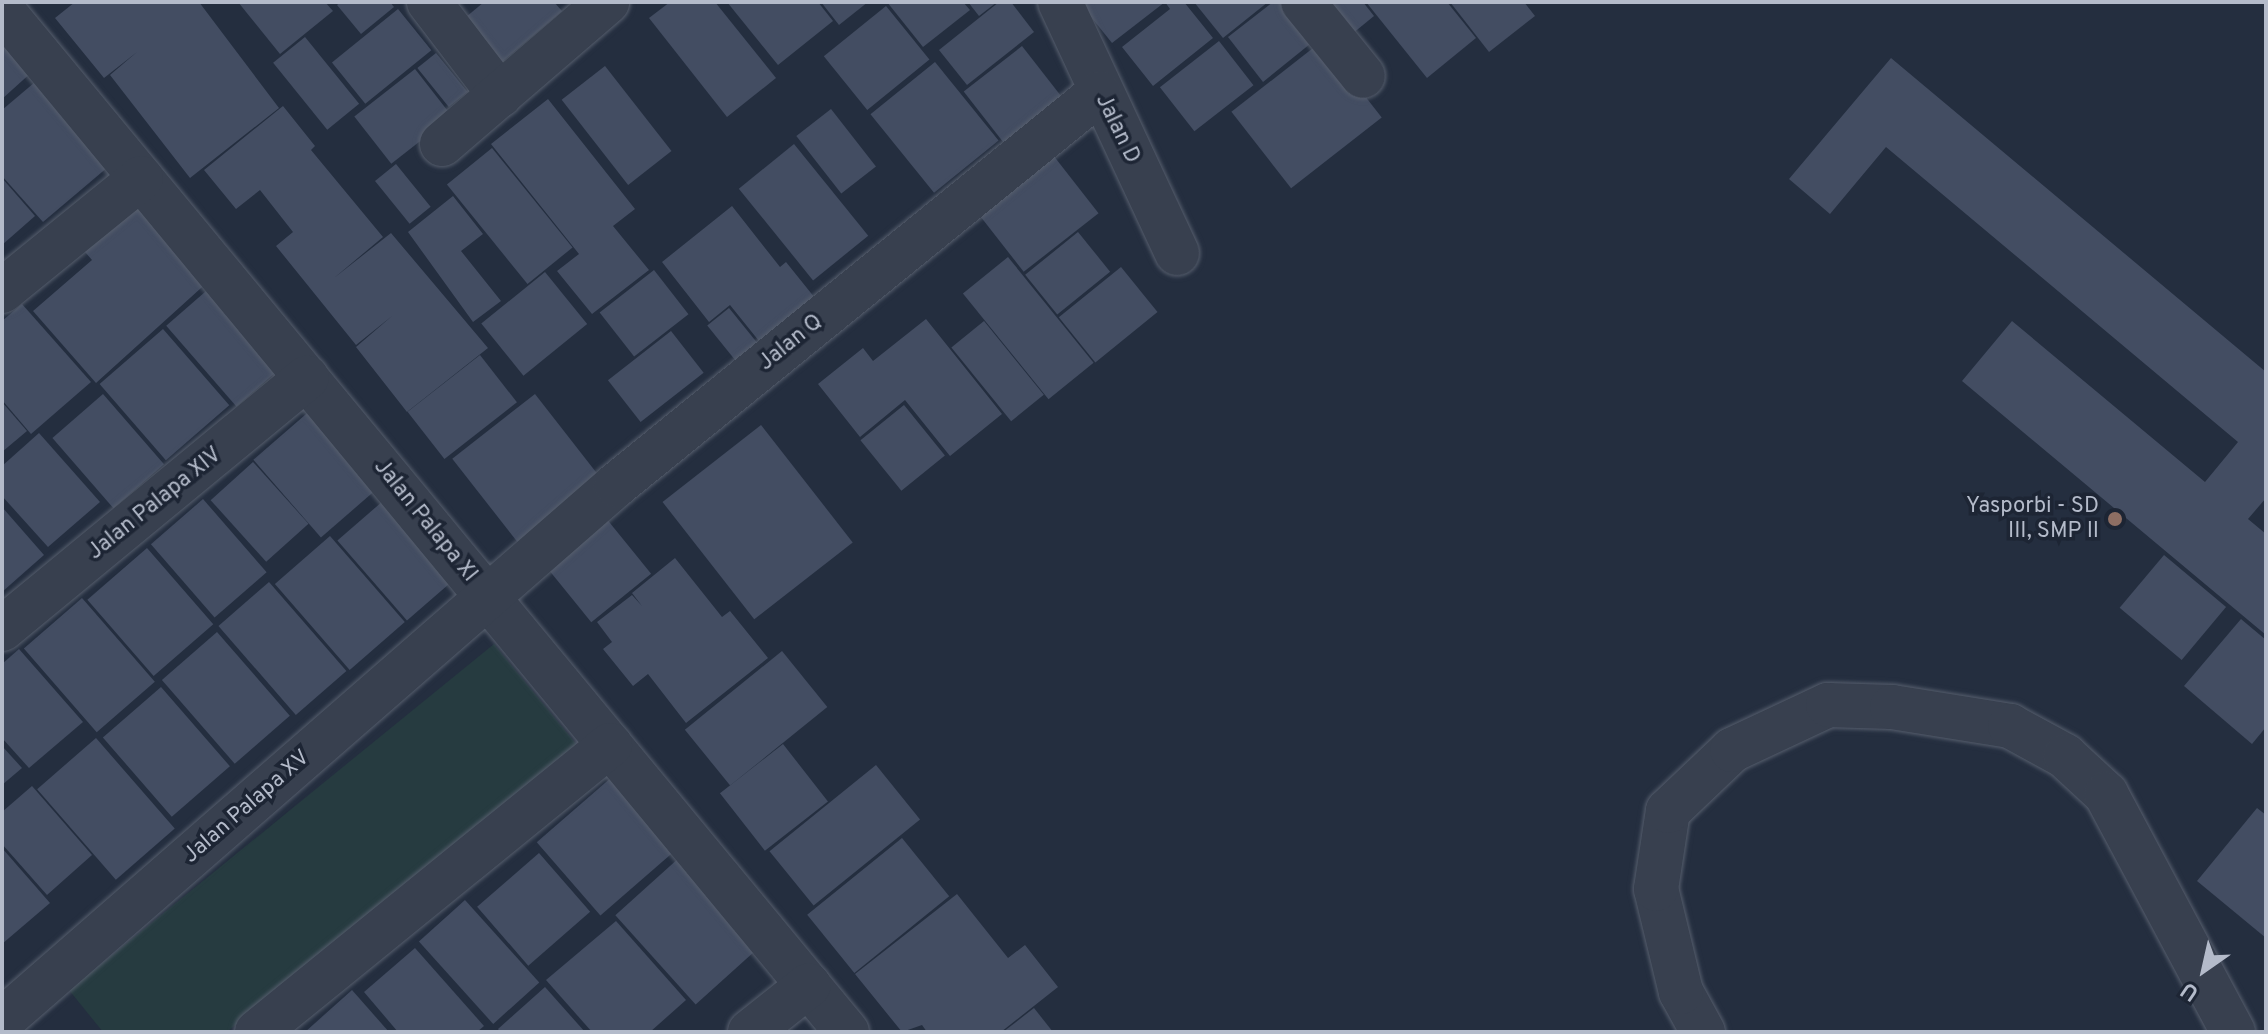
<!DOCTYPE html>
<html>
<head>
<meta charset="utf-8">
<style>
  body { margin:0 }
  #map { position:relative; width:2268px; height:1034px; overflow:hidden; background:#242e3f; font-family:Overpass,sans-serif }
  div>[style] { position:absolute }
  .green>* { inset:0; background:#263b40 }
  .building>* { inset:0; background:#434d62; transform-origin:0 0 }
  .roads { filter:drop-shadow(0 0 2px #565e6d) drop-shadow(0 0 2px #565e6d) }
  .minor>* { height:44px; margin:-22px; padding:0 22px; transform-origin:22px; border-radius:22px; background:#38404f }
  .dots>* { width:22px; height:22px; translate:-50% -50%; box-sizing:border-box; border:4px solid #1d2534; border-radius:50% }
  span { translate:-50% -50%; white-space:nowrap; text-align:center; line-height:1.15; -webkit-text-stroke:7px #1d2534; paint-order:stroke }
  .street-label { font-size:22px; color:#b4bbca }
  .poi-label { font-size:22px; color:#b4bbca }
  .right { translate:-100% -50%; text-align:right }
  .frame { position:absolute; inset:0; border:4px solid #b4bbca; pointer-events:none }
  .north { position:absolute; left:2164px; top:930px; width:80px; height:80px; -webkit-text-stroke:6px #1d2534; paint-order:stroke; rotate:214deg; font-size:22px; font-weight:700; line-height:32px; text-align:center; color:#b4bbca }
  .north::after { content:''; display:block; margin:auto; width:28px; height:36px; background:#b4bbca; clip-path:polygon(50% 0,100% 100%,50% 72%,0 100%) }
</style>
</head>
<body>
<div id="map">
  <div class="green">
    <i style="clip-path:polygon(494px 644px,578px 746px,227px 1032px,103px 1032px,69px 990px)"></i>
  </div>
  <div class="building">
    <i style="clip-path:polygon(75px 2px,199px 2px,279px 108px,190px 178px,110px 75px,137px 52px,104px 78px,55px 18px)"></i>
    <i style="clip-path:polygon(238px 2px,325px 2px,333px 11px,280px 54px)"></i>
    <i style="clip-path:polygon(341px 2px,390px 2px,394px 7px,361px 34px,337px 5px)"></i>
    <i style="clip-path:polygon(484px 2px,554px 2px,562px 11px,491px 71px,454px 27px)"></i>
    <i style="clip-path:polygon(670px 2px,715px 2px,776px 78px,727px 117px,649px 18px)"></i>
    <i style="clip-path:polygon(727px 2px,818px 2px,833px 21px,778px 65px)"></i>
    <i style="clip-path:polygon(821px 2px,868px 2px,839px 25px)"></i>
    <i style="clip-path:polygon(887px 2px,963px 2px,970px 10px,923px 47px)"></i>
    <i style="clip-path:polygon(968px 2px,997px 2px,979px 16px)"></i>
    <i style="clip-path:polygon(999px 2px,1011px 2px,1034px 32px,967px 85px,939px 50px)"></i>
    <i style="clip-path:polygon(1079px 2px,1165px 2px,1112px 43px)"></i>
    <i style="clip-path:polygon(1165px 2px,1184px 2px,1213px 38px,1153px 86px,1122px 47px,1170px 9px)"></i>
    <i style="clip-path:polygon(1194px 2px,1268px 2px,1223px 38px)"></i>
    <i style="clip-path:polygon(1273px 2px,1286px 2px,1315px 40px,1263px 82px,1228px 37px)"></i>
    <i style="clip-path:polygon(1308px 2px,1363px 2px,1374px 16px,1341px 43px)"></i>
    <i style="clip-path:polygon(1366px 2px,1447px 2px,1476px 38px,1427px 78px)"></i>
    <i style="clip-path:polygon(1450px 2px,1524px 2px,1535px 16px,1489px 52px)"></i>
    <i style="left:886px;top:6px;width:69px;height:80px;rotate:51deg"></i>
    <i style="left:398px;top:9px;width:53px;height:85px;rotate:51deg"></i>
    <i style="clip-path:polygon(2px 36px,33px 71px,2px 99px)"></i>
    <i style="left:305px;top:37px;width:86px;height:41px;rotate:51deg"></i>
    <i style="left:1219px;top:41px;width:56px;height:75px;rotate:52deg"></i>
    <i style="left:1322px;top:41px;width:97px;height:115px;rotate:52deg"></i>
    <i style="left:1022px;top:46px;width:70px;height:74px;rotate:52deg"></i>
    <i style="left:436px;top:53px;width:50px;height:24px;rotate:51deg"></i>
    <i style="clip-path:polygon(1891px 58px,2266px 372px,2266px 498px,2248px 519px,2266px 534px,2266px 635px,1962px 381px,2012px 321px,2205px 482px,2238px 442px,1886px 147px,1830px 214px,1789px 179px)"></i>
    <i style="left:935px;top:62px;width:101px;height:83px;rotate:51deg"></i>
    <i style="left:605px;top:66px;width:108px;height:55px;rotate:52deg"></i>
    <i style="left:415px;top:69px;width:60px;height:77px;rotate:52deg"></i>
    <i style="clip-path:polygon(41px 77px,115px 161px,43px 222px,2px 176px,2px 110px)"></i>
    <i style="clip-path:polygon(548px 99px,635px 209px,613px 226px,649px 270px,592px 314px,557px 271px,579px 254px,491px 144px)"></i>
    <i style="clip-path:polygon(283px 106px,315px 146px,311px 150px,383px 237px,334px 278px,391px 233px,488px 348px,407px 412px,356px 347px,392px 316px,356px 345px,276px 246px,293px 232px,260px 190px,236px 209px,204px 170px)"></i>
    <i style="left:831px;top:109px;width:73px;height:44px;rotate:52deg"></i>
    <i style="left:794px;top:144px;width:118px;height:71px;rotate:51deg"></i>
    <i style="left:492px;top:148px;width:128px;height:58px;rotate:51deg"></i>
    <i style="left:1053px;top:155px;width:74px;height:95px;rotate:52deg"></i>
    <i style="left:396px;top:164px;width:55px;height:27px;rotate:51deg"></i>
    <i style="clip-path:polygon(2px 178px,35px 216px,2px 245px)"></i>
    <i style="clip-path:polygon(138px 194px,211px 279px,96px 383px,33px 311px,92px 260px,79px 245px)"></i>
    <i style="clip-path:polygon(453px 196px,483px 234px,461px 251px,501px 301px,473px 322px,408px 232px)"></i>
    <i style="clip-path:polygon(732px 206px,780px 267px,786px 262px,823px 308px,767px 351px,730px 305px,709px 322px,662px 262px)"></i>
    <i style="left:1078px;top:232px;width:51px;height:68px;rotate:51deg"></i>
    <i style="left:1008px;top:257px;width:136px;height:58px;rotate:51deg"></i>
    <i style="left:1121px;top:267px;width:58px;height:80px;rotate:51deg"></i>
    <i style="left:654px;top:270px;width:56px;height:69px;rotate:52deg"></i>
    <i style="left:545px;top:272px;width:67px;height:82px;rotate:51deg"></i>
    <i style="left:213px;top:285px;width:107px;height:62px;rotate:49deg"></i>
    <i style="clip-path:polygon(22px 304px,91px 382px,31px 434px,2px 400px,2px 321px)"></i>
    <i style="left:729px;top:308px;width:58px;height:28px;rotate:51deg"></i>
    <i style="clip-path:polygon(926px 319px,1002px 414px,950px 456px,905px 400px,860px 437px,818px 384px,863px 348px,873px 361px)"></i>
    <i style="left:984px;top:321px;width:95px;height:42px;rotate:51deg"></i>
    <i style="left:163px;top:329px;width:101px;height:84px;rotate:49deg"></i>
    <i style="left:671px;top:331px;width:53px;height:80px;rotate:52deg"></i>
    <i style="left:480px;top:355px;width:60px;height:92px;rotate:52deg"></i>
    <i style="left:103px;top:394px;width:93px;height:67px;rotate:49deg"></i>
    <i style="left:535px;top:394px;width:110px;height:105px;rotate:52deg"></i>
    <i style="clip-path:polygon(2px 402px,27px 431px,2px 452px)"></i>
    <i style="left:904px;top:405px;width:65px;height:56px;rotate:51deg"></i>
    <i style="left:313px;top:408px;width:103px;height:79px;rotate:49deg"></i>
    <i style="left:761px;top:425px;width:149px;height:125px;rotate:52deg"></i>
    <i style="clip-path:polygon(39px 433px,100px 502px,48px 547px,2px 496px,2px 466px)"></i>
    <i style="left:253px;top:462px;width:83px;height:57px;rotate:48deg"></i>
    <i style="left:391px;top:494px;width:106px;height:71px;rotate:49deg"></i>
    <i style="left:203px;top:499px;width:97px;height:69px;rotate:49deg"></i>
    <i style="clip-path:polygon(2px 507px,44px 555px,2px 592px)"></i>
    <i style="left:597px;top:507px;width:86px;height:77px;rotate:51deg"></i>
    <i style="left:330px;top:536px;width:114px;height:73px;rotate:49deg"></i>
    <i style="left:147px;top:548px;width:101px;height:79px;rotate:49deg"></i>
    <i style="left:2164px;top:555px;width:81px;height:69px;rotate:40deg"></i>
    <i style="clip-path:polygon(675px 558px,722px 617px,730px 611px,768px 658px,686px 723px,648px 674px,633px 686px,603px 649px,612px 642px,597px 622px,632px 595px,642px 606px,632px 593px)"></i>
    <i style="left:269px;top:582px;width:118px;height:67px;rotate:49deg"></i>
    <i style="left:82px;top:598px;width:111px;height:77px;rotate:49deg"></i>
    <i style="clip-path:polygon(2241px 619px,2266px 640px,2266px 727px,2252px 744px,2184px 686px)"></i>
    <i style="left:217px;top:632px;width:111px;height:73px;rotate:49deg"></i>
    <i style="clip-path:polygon(19px 649px,83px 722px,29px 768px,2px 738px,2px 664px)"></i>
    <i style="left:782px;top:651px;width:72px;height:125px;rotate:51deg"></i>
    <i style="left:161px;top:687px;width:105px;height:77px;rotate:49deg"></i>
    <i style="left:96px;top:738px;width:120px;height:78px;rotate:49deg"></i>
    <i style="left:783px;top:744px;width:73px;height:80px;rotate:52deg"></i>
    <i style="clip-path:polygon(2px 746px,22px 768px,2px 785px)"></i>
    <i style="left:876px;top:765px;width:70px;height:137px;rotate:51deg"></i>
    <i style="left:613px;top:776px;width:97px;height:101px;rotate:49deg"></i>
    <i style="clip-path:polygon(32px 786px,92px 855px,47px 895px,2px 844px,2px 812px)"></i>
    <i style="clip-path:polygon(2257px 808px,2266px 815px,2266px 938px,2197px 881px)"></i>
    <i style="left:902px;top:838px;width:75px;height:122px;rotate:51deg"></i>
    <i style="clip-path:polygon(2px 848px,50px 903px,2px 944px)"></i>
    <i style="left:539px;top:853px;width:78px;height:82px;rotate:49deg"></i>
    <i style="left:680px;top:857px;width:120px;height:87px;rotate:48deg"></i>
    <i style="clip-path:polygon(957px 894px,1008px 958px,1025px 945px,1058px 987px,1001px 1032px,927px 1032px,922px 1025px,902px 1032px,855px 974px)"></i>
    <i style="left:465px;top:900px;width:111px;height:62px;rotate:48deg"></i>
    <i style="clip-path:polygon(616px 921px,686px 1000px,650px 1032px,592px 1032px,546px 980px)"></i>
    <i style="clip-path:polygon(415px 948px,484px 1026px,477px 1032px,398px 1032px,364px 992px)"></i>
    <i style="clip-path:polygon(545px 987px,585px 1032px,500px 1032px,498px 1029px)"></i>
    <i style="clip-path:polygon(352px 990px,389px 1032px,305px 1032px)"></i>
    <i style="clip-path:polygon(1034px 1008px,1053px 1032px,1003px 1032px)"></i>
  </div>
  <div class="roads">
    <div class="minor">
      <i style="left:429px;top:2px;width:117px;rotate:52.6deg"></i>
      <i style="left:1060px;top:2px;width:277px;rotate:65deg"></i>
      <i style="left:1303px;top:2px;width:95px;rotate:51deg"></i>
      <i style="left:2px;top:10px;width:1326px;rotate:50.42deg"></i>
      <i style="left:442px;top:144px;width:218px;rotate:-40.7deg"></i>
      <i style="left:2px;top:291px;width:179px;rotate:-39.1deg"></i>
      <i style="left:2px;top:629px;width:395px;rotate:-39.5deg"></i>
      <i style="left:6px;top:1017px;width:809px;rotate:-41.09deg"></i>
      <i style="left:616px;top:485px;width:622px;rotate:-39.06deg"></i>
      <i style="left:257px;top:1032px;width:455px;rotate:-39.1deg"></i>
      <i style="left:750px;top:1032px;width:75px;rotate:-38.5deg"></i>
      <i style="left:1703px;top:1032px;width:46px;rotate:-118.8deg"></i>
      <i style="left:1681px;top:992px;width:106px;rotate:-103.6deg"></i>
      <i style="left:1656px;top:889px;width:79px;rotate:-81.3deg"></i>
      <i style="left:1668px;top:811px;width:88px;rotate:-43.6deg"></i>
      <i style="left:1732px;top:750px;width:106px;rotate:-25.1deg"></i>
      <i style="left:1828px;top:705px;width:64px;rotate:1.8deg"></i>
      <i style="left:1892px;top:707px;width:120px;rotate:9.1deg"></i>
      <i style="left:2010px;top:726px;width:63px;rotate:28.6deg"></i>
      <i style="left:2065px;top:756px;width:56px;rotate:42.8deg"></i>
      <i style="left:2106px;top:794px;width:270px;rotate:61.9deg"></i>
    </div>
  </div>
  <div class="dots">
    <i style="left:2115px;top:519px;background:#8d6e63"></i>
  </div>
  <div class="street-label">
    <span style="left:1117px;top:129px;rotate:64deg">Jalan D</span>
    <span style="left:791px;top:343px;rotate:-39deg">Jalan Q</span>
    <span style="left:155px;top:504px;rotate:-39deg">Jalan Palapa XIV</span>
    <span style="left:425px;top:521px;rotate:51deg">Jalan Palapa XI</span>
    <span style="left:247px;top:807px;rotate:-41deg">Jalan Palapa XV</span>
  </div>
  <div class="poi-label">
    <span class="right" style="left:2099px;top:519px">Yasporbi - SD<br>III, SMP II</span>
  </div>
  <div class="frame"></div>
  <div class="north">U</div>
</div>
</body>
</html>
